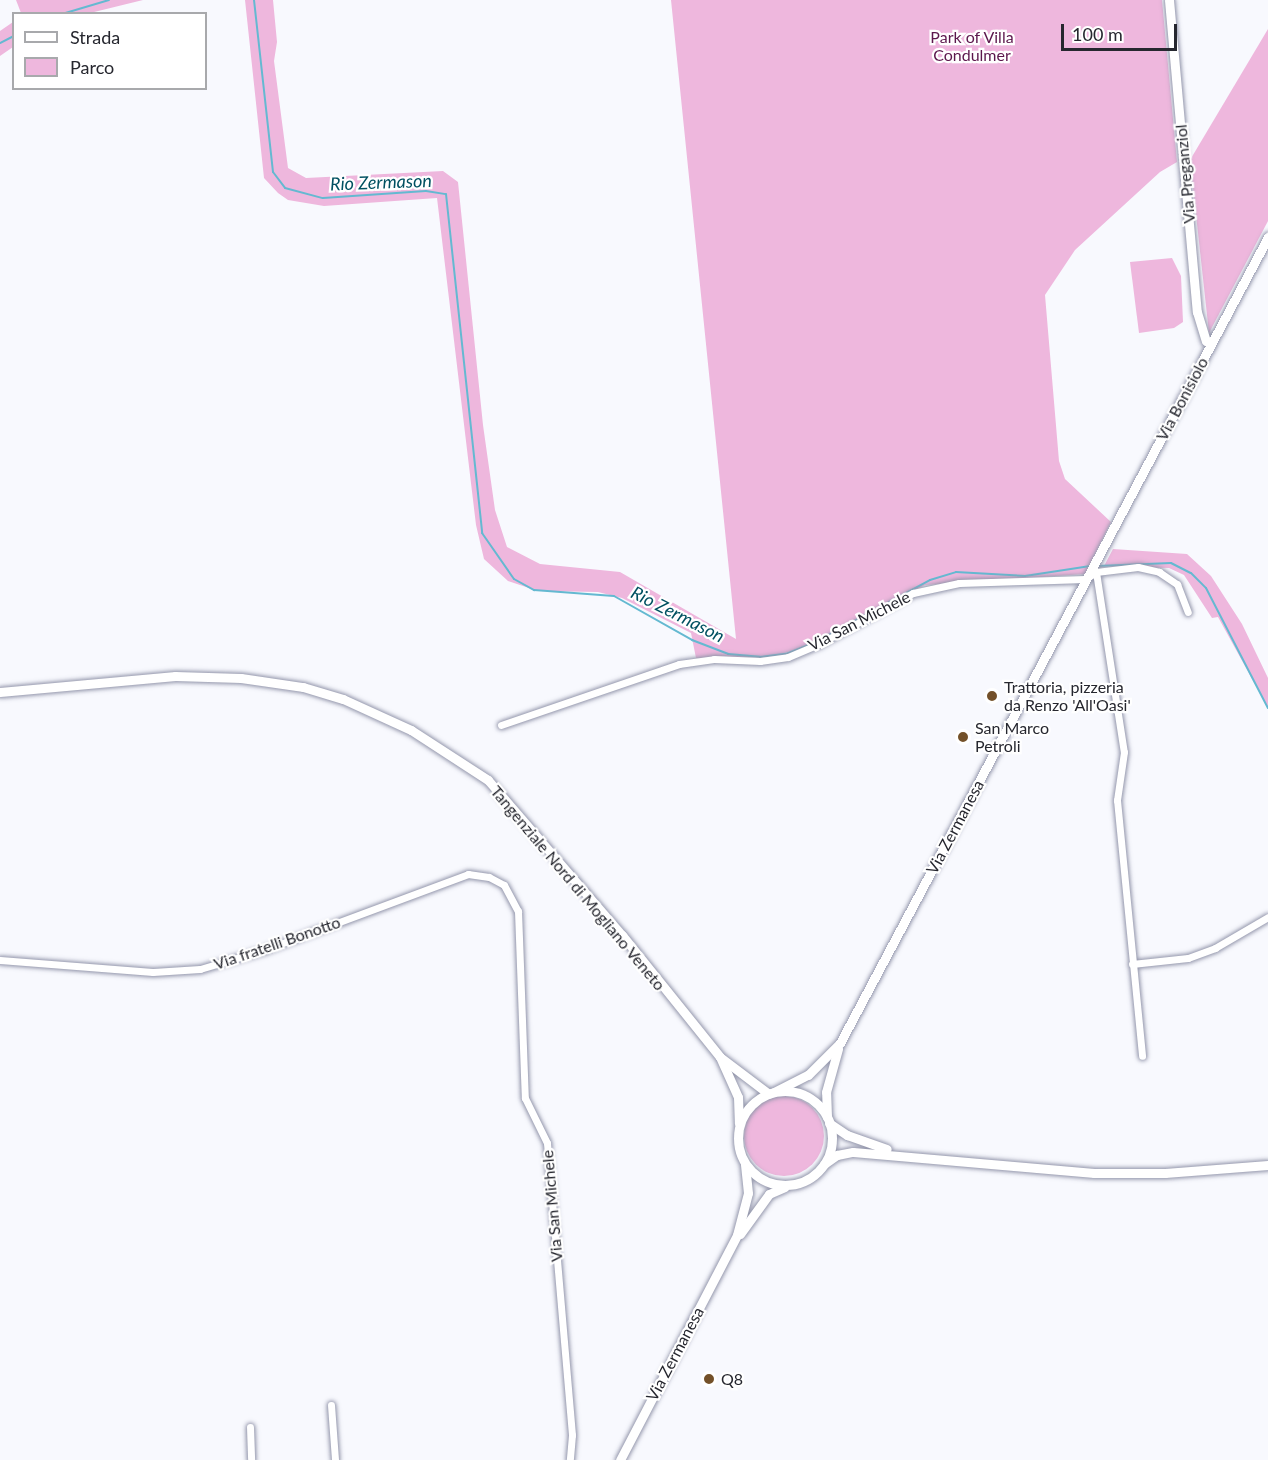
<!DOCTYPE html>
<html>
<head>
<meta charset="utf-8">
<style>
  body { margin:0 }
  #map { position:relative; width:1268px; height:1460px; overflow:hidden; background:#f8f9fe; font-family:Lato,sans-serif }
  div>[style] { position:absolute }
  .green>* { inset:0; background:#eeb7dd }
  .round { border-radius:50% }
  .stream>* { height:2px; margin:-1px; padding:0 1px; transform-origin:1px; border-radius:1px; background:#64b9d1 }
  .roads { filter:drop-shadow(0 0 2px #9497ac) drop-shadow(0 0 2px #9497ac) }
  .street>* { height:7px; margin:-3.5px; padding:0 3.5px; transform-origin:3.5px; border-radius:3.5px; background:#fff }
  .secondary>* { height:9px; margin:-4.5px; padding:0 4.5px; transform-origin:4.5px; border-radius:4.5px; background:#fff }
  .secondary>.ring { margin:-4.5px; padding:0; box-sizing:content-box; background:none; border:9px solid #fff; border-radius:50% }
  .dots>* { width:16px; height:16px; translate:-50% -50%; box-sizing:border-box; border:3px solid #fff; border-radius:50% }
  span { translate:-50% -50%; white-space:nowrap; text-align:center; line-height:1.15; -webkit-text-stroke:4.5px #fff; paint-order:stroke }
  .park-label { font-size:16px; color:#5c174d }
  .street-label { font-size:16px; color:#26272f }
  .poi-label { font-size:16px; color:#26272f }
  .left { translate:0 -50%; text-align:left }
  .water-label { font-size:18px; color:#015061; font-style:italic }
  .legend { position:absolute; left:12px; top:12px; width:195px; height:78px; box-sizing:border-box; background:#fff; border:2px solid #a8a9ac; margin:0; padding:8px 10px; list-style:none; font-size:18px; color:#26272f }
  .legend li { display:flex; align-items:center; gap:12px; height:30px }
  .legend b { width:30px; border:2px solid #a8a9ac }
  .scale { position:absolute; left:1061px; top:24px; width:116px; height:27px; box-sizing:border-box; border:3px solid #26272f; border-top:0; padding-left:8px; font-size:18px; line-height:21px; white-space:nowrap; color:#26272f; -webkit-text-stroke:4px #fff; paint-order:stroke }
</style>
</head>
<body>
<div id="map">
  <div class="green">
    <i style="clip-path:polygon(16px 0,143px 0,86px 14px,21px 13px)"></i>
    <i style="clip-path:polygon(245px 0,273px 0,277px 42px,274px 61px,288px 168px,306px 178px,443px 171px,458px 182px,483px 425px,495px 510px,507px 547px,540px 564px,620px 572px,736px 639px,671px 0,1162px 0,1177px 162px,1160px 172px,1075px 250px,1045px 295px,1059px 461px,1065px 479px,1111px 522px,1085px 574px,925px 585px,813px 645px,773px 656px,737px 658px,696px 658px,691px 633px,622px 598px,598px 592px,538px 591px,508px 581px,484px 559px,476px 525px,437px 198px,324px 206px,288px 200px,278px 193px,264px 178px)"></i>
    <i style="clip-path:polygon(13px 22px,13px 47px,0 56px,0 31px)"></i>
    <i style="clip-path:polygon(1268px 29px,1268px 221px,1209px 333px,1190px 160px)"></i>
    <i style="clip-path:polygon(1172px 258px,1181px 276px,1183px 322px,1174px 328px,1139px 333px,1130px 262px)"></i>
    <i style="clip-path:polygon(1113px 549px,1187px 554px,1211px 576px,1242px 624px,1268px 678px,1268px 708px,1218px 617px,1212px 618px,1184px 575px,1169px 568px,1104px 566px)"></i>
    <i class="round" style="left:744px;top:1096px;width:80px;height:80px"></i>
  </div>
  <div class="stream">
    <i style="left:254px;top:0;width:173px;rotate:83.7deg"></i>
    <i style="left:273px;top:172px;width:20px;rotate:53deg"></i>
    <i style="left:285px;top:188px;width:39px;rotate:15deg"></i>
    <i style="left:323px;top:198px;width:103px;rotate:-3.9deg"></i>
    <i style="left:426px;top:191px;width:20px;rotate:9deg"></i>
    <i style="left:446px;top:194px;width:341px;rotate:83.9deg"></i>
    <i style="left:482px;top:533px;width:56px;rotate:55.2deg"></i>
    <i style="left:514px;top:579px;width:23px;rotate:29deg"></i>
    <i style="left:534px;top:590px;width:80px;rotate:4.3deg"></i>
    <i style="left:614px;top:596px;width:90px;rotate:29.4deg"></i>
    <i style="left:692px;top:640px;width:39px;rotate:21deg"></i>
    <i style="left:728px;top:654px;width:32px;rotate:5deg"></i>
    <i style="left:760px;top:657px;width:26px;rotate:-7deg"></i>
    <i style="left:786px;top:654px;width:27px;rotate:-22deg"></i>
    <i style="left:62px;top:14px;width:49px;rotate:-16.6deg"></i>
    <i style="left:0;top:43px;width:16px;rotate:-27deg"></i>
    <i style="left:1098px;top:566px;width:73px;rotate:-2.4deg"></i>
    <i style="left:1171px;top:563px;width:22px;rotate:27deg"></i>
    <i style="left:1191px;top:573px;width:21px;rotate:45deg"></i>
    <i style="left:1206px;top:588px;width:135px;rotate:62.7deg"></i>
    <i style="left:816px;top:642px;width:130px;rotate:-28.5deg"></i>
    <i style="left:930px;top:580px;width:27px;rotate:-17deg"></i>
    <i style="left:956px;top:572px;width:69px;rotate:3.3deg"></i>
    <i style="left:1025px;top:576px;width:66px;rotate:-8.7deg"></i>
  </div>
  <div class="roads">
    <div class="street">
      <i style="left:1096px;top:572px;width:182px;rotate:81.2deg"></i>
      <i style="left:1124px;top:752px;width:49px;rotate:98.3deg"></i>
      <i style="left:1117px;top:800px;width:257px;rotate:84.4deg"></i>
      <i style="left:501px;top:725px;width:188px;rotate:-18.9deg"></i>
      <i style="left:679px;top:664px;width:35px;rotate:-8deg"></i>
      <i style="left:714px;top:659px;width:46px;rotate:2.5deg"></i>
      <i style="left:760px;top:661px;width:28px;rotate:-8deg"></i>
      <i style="left:788px;top:657px;width:34px;rotate:-23deg"></i>
      <i style="left:819px;top:644px;width:107px;rotate:-28.5deg"></i>
      <i style="left:913px;top:593px;width:47px;rotate:-12.3deg"></i>
      <i style="left:959px;top:583px;width:126px;rotate:-1.8deg"></i>
      <i style="left:1085px;top:579px;width:13px;rotate:-32deg"></i>
      <i style="left:1096px;top:572px;width:42px;rotate:-6.8deg"></i>
      <i style="left:1138px;top:567px;width:22px;rotate:13deg"></i>
      <i style="left:1159px;top:572px;width:22px;rotate:34deg"></i>
      <i style="left:1177px;top:584px;width:30px;rotate:69deg"></i>
      <i style="left:0;top:960px;width:153px;rotate:4.5deg"></i>
      <i style="left:153px;top:972px;width:47px;rotate:-3.7deg"></i>
      <i style="left:200px;top:969px;width:67px;rotate:-16.5deg"></i>
      <i style="left:264px;top:950px;width:218px;rotate:-20.4deg"></i>
      <i style="left:468px;top:874px;width:21px;rotate:8deg"></i>
      <i style="left:489px;top:877px;width:17px;rotate:28deg"></i>
      <i style="left:504px;top:885px;width:30px;rotate:62deg"></i>
      <i style="left:518px;top:911px;width:187px;rotate:87.9deg"></i>
      <i style="left:525px;top:1098px;width:50px;rotate:63.9deg"></i>
      <i style="left:547px;top:1143px;width:293px;rotate:85.1deg"></i>
      <i style="left:572px;top:1435px;width:25px;rotate:95deg"></i>
      <i style="left:1132px;top:964px;width:56px;rotate:-6.1deg"></i>
      <i style="left:1188px;top:958px;width:29px;rotate:-20deg"></i>
      <i style="left:1215px;top:948px;width:61px;rotate:-30.3deg"></i>
      <i style="left:331px;top:1405px;width:55px;rotate:85.8deg"></i>
      <i style="left:250px;top:1427px;width:33px;rotate:88deg"></i>
    </div>
    <div class="secondary">
      <i style="left:1169px;top:0;width:313px;rotate:84.9deg"></i>
      <i style="left:1197px;top:312px;width:30px;rotate:73deg"></i>
      <i style="left:1206px;top:341px;width:6px;rotate:31deg"></i>
      <i style="left:0;top:692px;width:176px;rotate:-5.2deg"></i>
      <i style="left:175px;top:676px;width:66px;rotate:1.7deg"></i>
      <i style="left:241px;top:678px;width:63px;rotate:8.3deg"></i>
      <i style="left:303px;top:687px;width:42px;rotate:16.7deg"></i>
      <i style="left:343px;top:699px;width:75px;rotate:24.5deg"></i>
      <i style="left:411px;top:730px;width:92px;rotate:33deg"></i>
      <i style="left:488px;top:780px;width:205px;rotate:49.2deg"></i>
      <i style="left:622px;top:935px;width:156px;rotate:51.2deg"></i>
      <i style="left:720px;top:1057px;width:61px;rotate:37.1deg"></i>
      <i style="left:720px;top:1057px;width:44px;rotate:65.8deg"></i>
      <i style="left:738px;top:1097px;width:26px;rotate:88deg"></i>
      <i class="ring" style="left:738px;top:1091px;width:85px;height:85px"></i>
      <i style="left:774px;top:1092px;width:38px;rotate:-27deg"></i>
      <i style="left:808px;top:1075px;width:45px;rotate:-45deg"></i>
      <i style="left:840px;top:1043px;width:913px;rotate:-62.03deg"></i>
      <i style="left:827px;top:1117px;width:25px;rotate:-92deg"></i>
      <i style="left:826px;top:1092px;width:45px;rotate:-74.4deg"></i>
      <i style="left:829px;top:1123px;width:22px;rotate:34deg"></i>
      <i style="left:847px;top:1135px;width:42px;rotate:19.3deg"></i>
      <i style="left:824px;top:1164px;width:16px;rotate:-35deg"></i>
      <i style="left:837px;top:1155px;width:16px;rotate:-11deg"></i>
      <i style="left:853px;top:1152px;width:242px;rotate:5deg"></i>
      <i style="left:1094px;top:1173px;width:71px"></i>
      <i style="left:1165px;top:1173px;width:103px;rotate:-4.4deg"></i>
      <i style="left:740px;top:1234px;width:49px;rotate:-54.1deg"></i>
      <i style="left:769px;top:1194px;width:17px;rotate:-24deg"></i>
      <i style="left:620px;top:1460px;width:254px;rotate:-62.5deg"></i>
      <i style="left:737px;top:1235px;width:43px;rotate:-75.3deg"></i>
      <i style="left:748px;top:1193px;width:29px;rotate:-96deg"></i>
    </div>
  </div>
  <div class="dots">
    <i style="left:992px;top:696px;background:#735029"></i>
    <i style="left:963px;top:737px;background:#735029"></i>
    <i style="left:709px;top:1379px;background:#735029"></i>
  </div>
  <div class="park-label">
    <span style="left:972px;top:46px">Park of Villa<br>Condulmer</span>
  </div>
  <div class="street-label">
    <span style="left:1185px;top:174px;rotate:-95deg">Via Preganziol</span>
    <span style="left:1182px;top:399px;rotate:-62deg">Via Bonisiolo</span>
    <span style="left:859px;top:621px;rotate:-27deg">Via San Michele</span>
    <span style="left:955px;top:827px;rotate:-62deg">Via Zermanesa</span>
    <span style="left:578px;top:888px;rotate:50deg">Tangenziale Nord di Mogliano Veneto</span>
    <span style="left:277px;top:943px;rotate:-19deg">Via fratelli Bonotto</span>
    <span style="left:552px;top:1206px;rotate:-95deg">Via San Michele</span>
    <span style="left:675px;top:1354px;rotate:-62deg">Via Zermanesa</span>
  </div>
  <div class="poi-label">
    <span class="left" style="left:1004px;top:696px">Trattoria, pizzeria<br>da Renzo 'All'Oasi'</span>
    <span class="left" style="left:975px;top:737px">San Marco<br>Petroli</span>
    <span class="left" style="left:721px;top:1379px">Q8</span>
  </div>
  <div class="water-label">
    <span style="left:381px;top:182px;rotate:-2deg">Rio Zermason</span>
    <span style="left:678px;top:614px;rotate:27deg">Rio Zermason</span>
  </div>
  <ul class="legend">
  <li><b style="height:8px;background:#fff"></b>Strada</li>
  <li><b style="height:16px;background:#eeb7dd"></b>Parco</li>
  </ul>
  <div class="scale">100 m</div>
</div>
</body>
</html>
